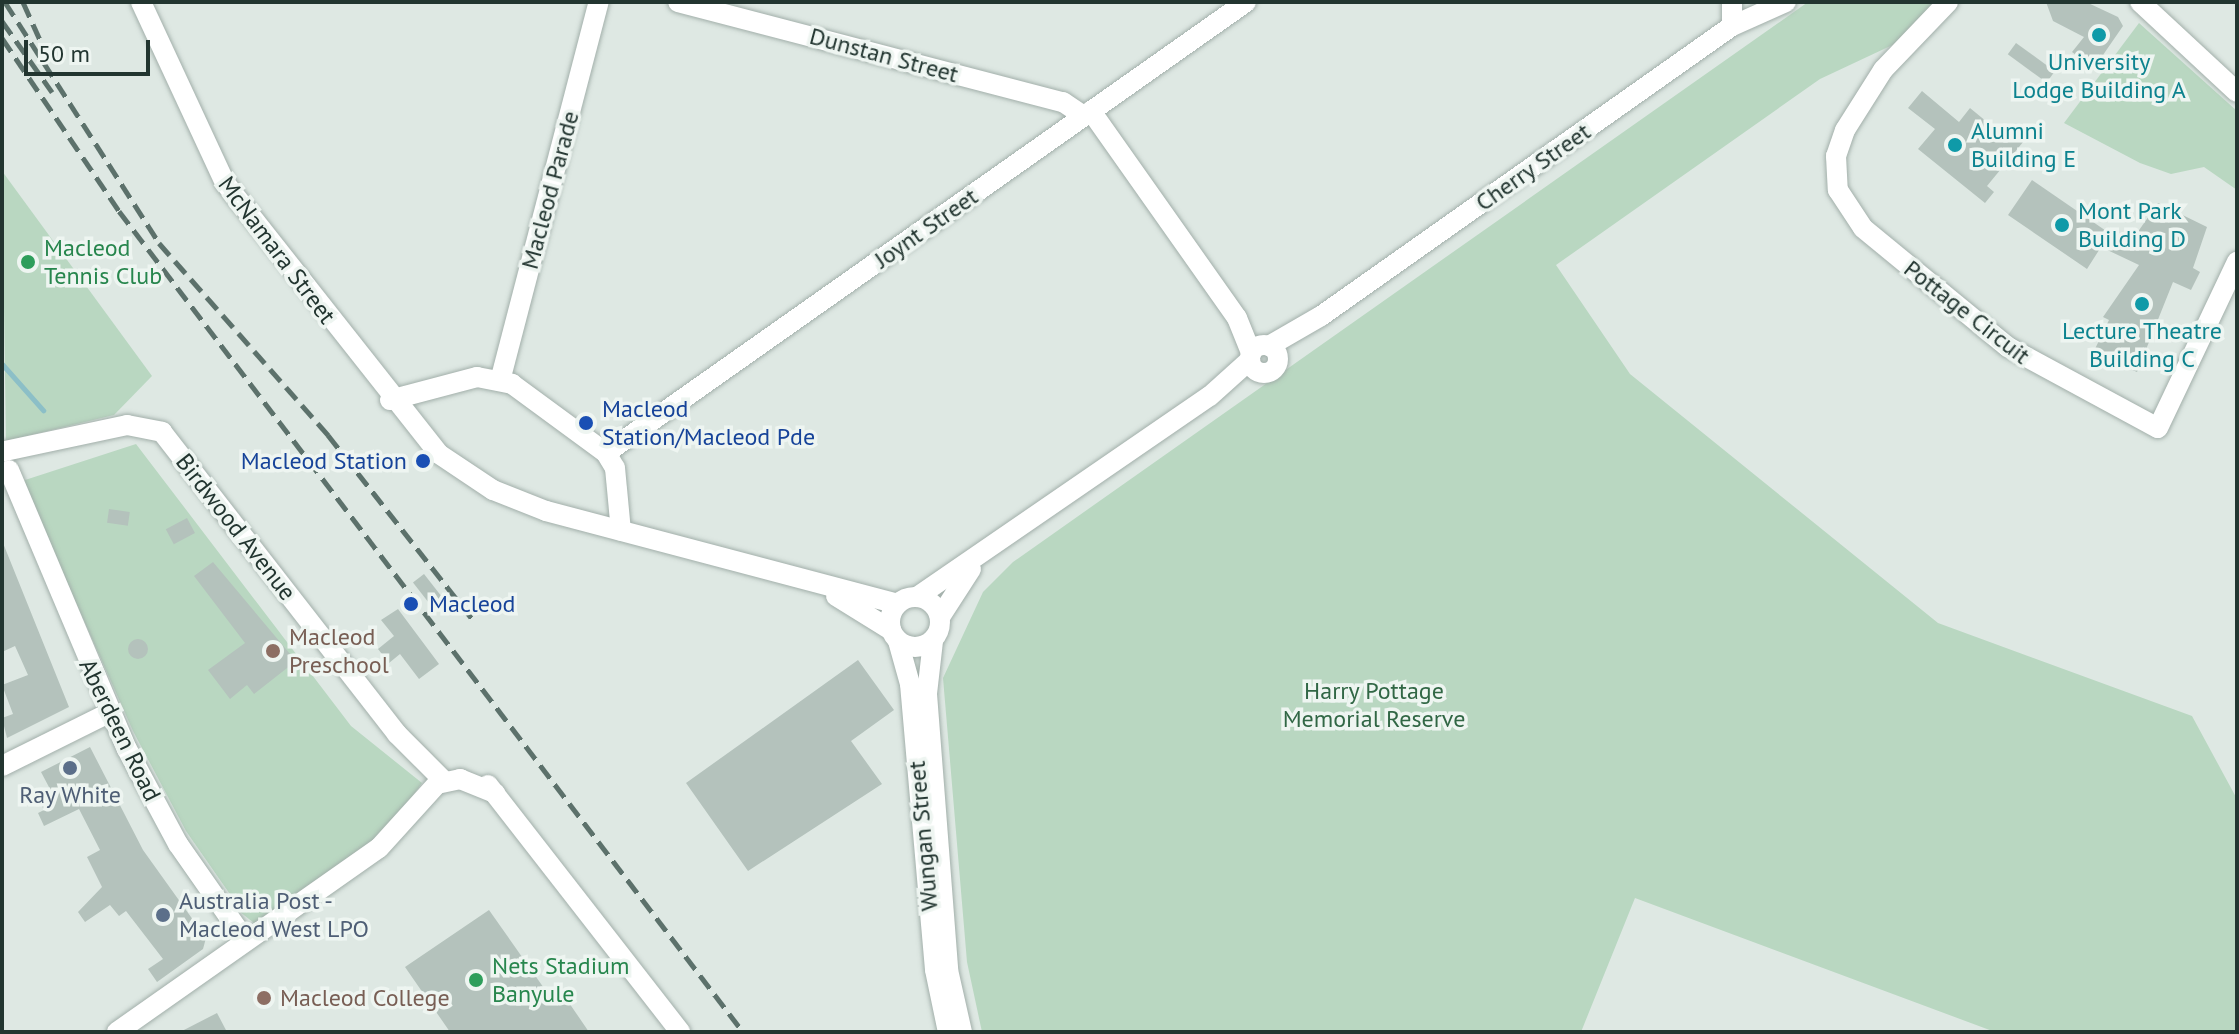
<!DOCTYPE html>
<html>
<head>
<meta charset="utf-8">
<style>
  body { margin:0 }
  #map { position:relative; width:2239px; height:1034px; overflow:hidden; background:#dee8e3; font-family:"PT Sans",sans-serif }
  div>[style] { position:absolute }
  .green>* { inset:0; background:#b9d7c1 }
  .stream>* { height:5px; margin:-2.5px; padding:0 2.5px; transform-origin:2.5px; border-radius:2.5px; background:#8cbfc7 }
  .building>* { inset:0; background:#b4c2bc; transform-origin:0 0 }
  .round { border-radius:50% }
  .roads { filter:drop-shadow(0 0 2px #a2afaa) drop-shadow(0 0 2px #a2afaa) }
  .minor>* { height:20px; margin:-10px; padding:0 10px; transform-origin:10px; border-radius:10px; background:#fff }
  .minor>.ring { margin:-10px; padding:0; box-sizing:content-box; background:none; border:20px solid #fff; border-radius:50% }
  .rail>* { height:5px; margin-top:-2.5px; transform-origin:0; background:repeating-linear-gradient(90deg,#5c716b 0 16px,transparent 0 24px) }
  .dots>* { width:22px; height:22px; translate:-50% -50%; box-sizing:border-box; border:4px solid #eef5f1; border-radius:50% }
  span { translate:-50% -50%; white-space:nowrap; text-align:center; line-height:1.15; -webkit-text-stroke:7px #eef5f1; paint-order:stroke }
  .street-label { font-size:24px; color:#223530 }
  .culture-label { font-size:24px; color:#0d838f }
  .left { translate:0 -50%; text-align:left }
  .leisure-label { font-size:24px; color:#27864d }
  .transit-label { font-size:24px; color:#164399 }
  .right { translate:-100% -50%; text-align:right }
  .education-label { font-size:24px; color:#785e54 }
  .park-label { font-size:24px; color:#316745 }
  .service-label { font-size:24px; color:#4e5e75 }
  .frame { position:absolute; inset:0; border:4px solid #223530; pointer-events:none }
  .scale { position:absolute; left:24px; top:40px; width:126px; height:36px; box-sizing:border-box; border:4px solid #223530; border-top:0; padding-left:10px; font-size:24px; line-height:28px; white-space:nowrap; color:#223530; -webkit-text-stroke:6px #eef5f1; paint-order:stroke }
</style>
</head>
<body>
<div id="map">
  <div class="green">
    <i style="clip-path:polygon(1808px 2px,1940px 2px,1901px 41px,1820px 79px,1556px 265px,1630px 374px,1938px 623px,2192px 716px,2237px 799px,2237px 1032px,1995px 1032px,1635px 898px,1581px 1032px,982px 1032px,967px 962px,943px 678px,983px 592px,1013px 562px)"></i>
    <i style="clip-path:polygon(2139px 23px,2237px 111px,2237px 190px,2204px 167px,2171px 174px,2140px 163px,2064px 123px)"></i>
    <i style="clip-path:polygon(2px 171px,152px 376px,114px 415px,6px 441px)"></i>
    <i style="clip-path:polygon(136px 444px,351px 726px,422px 783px,389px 829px,254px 923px,230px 904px,234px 900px,186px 831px,133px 731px,22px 481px)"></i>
  </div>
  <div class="stream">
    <i style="left:2px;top:364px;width:62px;rotate:48.3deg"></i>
  </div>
  <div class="building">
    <i style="clip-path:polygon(2046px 2px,2086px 2px,2118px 17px,2123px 26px,2094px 68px,2072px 52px,2084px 37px,2053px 21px)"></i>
    <i style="left:2016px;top:43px;width:48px;height:14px;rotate:36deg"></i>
    <i style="clip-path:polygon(1922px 91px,1959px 122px,1970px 108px,2004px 136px,2014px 124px,2028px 136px,1987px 186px,1994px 192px,1985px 203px,1918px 149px,1935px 129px,1908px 108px)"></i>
    <i style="clip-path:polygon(2032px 180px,2128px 246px,2158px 203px,2207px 227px,2193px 268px,2200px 272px,2191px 290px,2173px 282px,2137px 372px,2093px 353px,2109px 320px,2103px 317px,2139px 265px,2101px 247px,2087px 269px,2008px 215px)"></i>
    <i style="left:109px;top:509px;width:21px;height:14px;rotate:8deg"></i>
    <i style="left:187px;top:518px;width:17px;height:24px;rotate:62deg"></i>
    <i style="clip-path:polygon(3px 543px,69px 707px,7px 738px,2px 718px,13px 714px,2px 685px,28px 675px,15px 646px,2px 652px)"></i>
    <i style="clip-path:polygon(213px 562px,296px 661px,254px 694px,247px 685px,230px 699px,208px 670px,245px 643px,194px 576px)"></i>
    <i style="left:424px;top:574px;width:33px;height:14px;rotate:52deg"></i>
    <i style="clip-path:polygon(398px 609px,439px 664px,419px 679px,400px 654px,389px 663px,378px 649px,394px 636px,381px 620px)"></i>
    <i class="round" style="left:128px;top:639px;width:20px;height:20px"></i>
    <i style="clip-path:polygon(858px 660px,894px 710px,851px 741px,882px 784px,748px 871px,686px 783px)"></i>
    <i style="clip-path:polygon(90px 747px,143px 850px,206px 938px,203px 949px,157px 982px,148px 969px,163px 959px,126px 911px,119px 916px,110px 905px,85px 922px,78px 912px,102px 887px,87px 857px,100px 850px,79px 809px,44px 826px,38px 813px,44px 810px,37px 796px,50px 789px,41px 772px)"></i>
    <i style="clip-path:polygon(489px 910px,553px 1001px,563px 994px,589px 1032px,450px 1032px,405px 967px)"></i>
    <i style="clip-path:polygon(217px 1013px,227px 1032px,180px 1032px)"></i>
  </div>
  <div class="roads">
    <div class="minor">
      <i style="left:141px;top:2px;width:200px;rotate:65.1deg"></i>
      <i style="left:225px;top:183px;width:345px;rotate:51.7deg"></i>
      <i style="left:439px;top:454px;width:65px;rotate:33.7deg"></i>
      <i style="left:493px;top:490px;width:57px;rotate:21.6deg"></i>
      <i style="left:546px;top:511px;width:363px;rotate:14.8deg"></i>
      <i style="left:678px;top:2px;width:398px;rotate:14.6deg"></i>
      <i style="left:1063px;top:102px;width:25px;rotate:34deg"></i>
      <i style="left:1948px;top:2px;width:94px;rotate:133.7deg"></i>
      <i style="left:1883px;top:70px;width:71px;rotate:122.3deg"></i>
      <i style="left:1845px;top:130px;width:28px;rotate:109deg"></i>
      <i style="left:1836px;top:156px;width:34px;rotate:87deg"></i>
      <i style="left:1838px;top:190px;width:45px;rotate:56.7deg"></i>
      <i style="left:1863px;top:228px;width:188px;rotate:39.4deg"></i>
      <i style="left:2008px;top:347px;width:170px;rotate:28.4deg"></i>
      <i style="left:2158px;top:428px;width:184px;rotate:-64.6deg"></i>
      <i style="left:2140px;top:2px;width:132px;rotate:42.9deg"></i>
      <i style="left:1732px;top:26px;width:24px;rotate:-90deg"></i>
      <i style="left:1091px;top:111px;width:253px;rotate:54.8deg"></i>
      <i style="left:1237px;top:318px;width:38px;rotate:68deg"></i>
      <i class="ring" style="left:1250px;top:345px;width:8px;height:8px"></i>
      <i style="left:1269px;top:346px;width:60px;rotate:-30deg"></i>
      <i style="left:1321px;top:316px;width:503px;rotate:-35.21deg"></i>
      <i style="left:1732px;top:26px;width:59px;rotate:-24deg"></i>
      <i style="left:501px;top:377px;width:388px;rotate:-75.4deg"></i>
      <i style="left:390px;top:400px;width:90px;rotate:-14.8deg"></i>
      <i style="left:477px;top:377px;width:36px;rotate:11deg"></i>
      <i style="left:512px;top:384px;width:117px;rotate:36.3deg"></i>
      <i style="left:606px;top:453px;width:17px;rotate:59deg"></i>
      <i style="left:615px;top:468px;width:63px;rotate:84.6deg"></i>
      <i style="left:5px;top:451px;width:125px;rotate:-12deg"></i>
      <i style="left:127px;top:425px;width:36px;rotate:11deg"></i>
      <i style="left:162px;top:432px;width:383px;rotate:52.1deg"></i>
      <i style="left:397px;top:734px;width:65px;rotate:45deg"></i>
      <i style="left:606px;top:453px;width:783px;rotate:-35.17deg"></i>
      <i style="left:9px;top:470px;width:303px;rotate:67.1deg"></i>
      <i style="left:127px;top:749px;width:108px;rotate:61.8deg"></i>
      <i style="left:178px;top:844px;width:118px;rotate:55deg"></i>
      <i style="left:836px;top:596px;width:65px;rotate:31.7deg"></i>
      <i class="ring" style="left:890px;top:597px;width:30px;height:30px"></i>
      <i style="left:917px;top:597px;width:355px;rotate:-34.5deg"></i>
      <i style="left:1210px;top:396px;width:54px;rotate:-42deg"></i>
      <i style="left:940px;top:617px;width:57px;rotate:-57.1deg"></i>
      <i style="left:898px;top:641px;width:45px;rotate:74.4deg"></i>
      <i style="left:910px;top:684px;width:287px;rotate:85deg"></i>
      <i style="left:935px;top:970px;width:63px;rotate:78.2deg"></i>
      <i style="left:933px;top:641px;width:53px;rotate:96.5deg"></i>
      <i style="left:927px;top:694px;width:277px;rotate:85.6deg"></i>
      <i style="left:948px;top:970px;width:64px;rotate:77.3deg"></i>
      <i style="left:2px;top:766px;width:119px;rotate:-26.4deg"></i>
      <i style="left:488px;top:785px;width:313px;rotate:52.1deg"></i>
      <i style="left:117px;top:1032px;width:320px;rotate:-35.1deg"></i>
      <i style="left:379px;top:848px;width:86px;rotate:-47.8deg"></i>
      <i style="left:437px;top:784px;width:24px;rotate:-12deg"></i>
      <i style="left:460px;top:779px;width:38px;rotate:22deg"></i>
    </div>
  </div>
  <div class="rail">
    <i style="left:5px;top:2px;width:286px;rotate:57.4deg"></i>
    <i style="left:159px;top:243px;width:256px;rotate:48.6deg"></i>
    <i style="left:328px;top:435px;width:236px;rotate:51.9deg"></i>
    <i style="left:23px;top:2px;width:44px;rotate:65.8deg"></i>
    <i style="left:2px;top:21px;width:87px;rotate:54.8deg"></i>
    <i style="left:2px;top:38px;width:209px;rotate:55.9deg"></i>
    <i style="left:119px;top:211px;width:1031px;rotate:52.76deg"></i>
  </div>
  <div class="dots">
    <i style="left:2099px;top:35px;background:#0f9aa8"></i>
    <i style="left:1955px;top:145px;background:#0f9aa8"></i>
    <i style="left:2062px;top:225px;background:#0f9aa8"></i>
    <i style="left:28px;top:262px;background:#2e9e5b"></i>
    <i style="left:2142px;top:304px;background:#0f9aa8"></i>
    <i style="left:586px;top:423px;background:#1a4fb4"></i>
    <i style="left:423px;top:461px;background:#1a4fb4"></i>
    <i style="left:411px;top:604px;background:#1a4fb4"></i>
    <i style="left:273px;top:651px;background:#8d6e63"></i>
    <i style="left:70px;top:768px;background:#5c6f8a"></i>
    <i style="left:163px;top:915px;background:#5c6f8a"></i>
    <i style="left:476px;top:980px;background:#2e9e5b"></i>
    <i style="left:264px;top:998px;background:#8d6e63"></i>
  </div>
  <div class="street-label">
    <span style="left:884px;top:55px;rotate:15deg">Dunstan Street</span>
    <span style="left:1533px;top:167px;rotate:-35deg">Cherry Street</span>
    <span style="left:550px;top:190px;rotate:-75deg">Macleod Parade</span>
    <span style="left:926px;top:228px;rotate:-35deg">Joynt Street</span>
    <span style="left:277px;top:250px;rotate:53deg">McNamara Street</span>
    <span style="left:1967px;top:312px;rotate:38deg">Pottage Circuit</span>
    <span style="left:236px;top:527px;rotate:52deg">Birdwood Avenue</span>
    <span style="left:120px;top:730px;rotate:64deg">Aberdeen Road</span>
    <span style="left:923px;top:836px;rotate:-95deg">Wungan Street</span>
  </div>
  <div class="culture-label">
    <span style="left:2099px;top:76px">University<br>Lodge Building A</span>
    <span class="left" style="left:1971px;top:145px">Alumni<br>Building E</span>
    <span class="left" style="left:2078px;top:225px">Mont Park<br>Building D</span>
    <span style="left:2142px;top:345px">Lecture Theatre<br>Building C</span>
  </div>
  <div class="leisure-label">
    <span class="left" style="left:44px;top:262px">Macleod<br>Tennis Club</span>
    <span class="left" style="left:492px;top:980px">Nets Stadium<br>Banyule</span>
  </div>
  <div class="transit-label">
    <span class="left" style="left:602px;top:423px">Macleod<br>Station/Macleod Pde</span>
    <span class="right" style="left:407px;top:461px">Macleod Station</span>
    <span class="left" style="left:429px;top:604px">Macleod</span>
  </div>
  <div class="education-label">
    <span class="left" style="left:289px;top:651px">Macleod<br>Preschool</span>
    <span class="left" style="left:280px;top:998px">Macleod College</span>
  </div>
  <div class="park-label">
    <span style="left:1374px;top:705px">Harry Pottage<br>Memorial Reserve</span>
  </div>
  <div class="service-label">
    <span style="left:70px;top:795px">Ray White</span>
    <span class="left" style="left:179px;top:915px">Australia Post -<br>Macleod West LPO</span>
  </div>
  <div class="frame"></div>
  <div class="scale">50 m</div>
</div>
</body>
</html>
